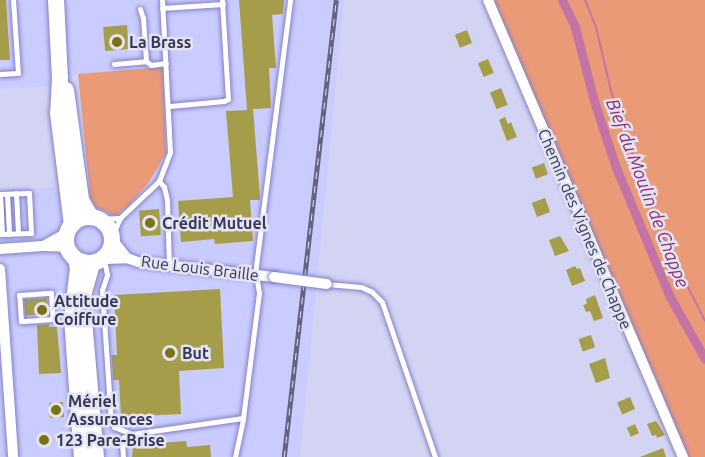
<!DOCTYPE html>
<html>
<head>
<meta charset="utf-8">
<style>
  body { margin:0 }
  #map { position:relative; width:705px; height:457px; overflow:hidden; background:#d3d4f3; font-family:Ubuntu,sans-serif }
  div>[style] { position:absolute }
  .built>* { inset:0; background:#cacbfe }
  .green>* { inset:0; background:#eb9a78 }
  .stream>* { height:2px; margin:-1px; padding:0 1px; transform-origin:1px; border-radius:1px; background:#c374a4 }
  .canal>* { height:9px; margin:-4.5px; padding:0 4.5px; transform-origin:4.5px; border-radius:4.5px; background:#c374a4 }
  .building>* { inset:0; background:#a59d49; transform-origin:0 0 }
  .roads { filter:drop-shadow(0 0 2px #8382c9) drop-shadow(0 0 2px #8382c9) }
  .service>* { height:5px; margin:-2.5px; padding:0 2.5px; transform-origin:2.5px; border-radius:2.5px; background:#fff }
  .minor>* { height:10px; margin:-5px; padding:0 5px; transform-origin:5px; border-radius:5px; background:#fff }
  .primary>* { height:16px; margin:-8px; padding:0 8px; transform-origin:8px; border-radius:8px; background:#fff }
  .primary>.ring { margin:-8px; padding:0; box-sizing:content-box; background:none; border:16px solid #fff; border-radius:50% }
  .rail>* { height:4.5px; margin-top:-2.25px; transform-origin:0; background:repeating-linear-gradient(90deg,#e2e3f3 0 7px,#636382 0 14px); box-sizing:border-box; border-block:2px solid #636382 }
  .bridges { filter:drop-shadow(0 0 2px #8382c9) drop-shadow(0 0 2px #8382c9) }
  .minor-bridge>* { height:10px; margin:-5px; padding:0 5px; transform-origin:5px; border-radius:5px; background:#fff }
  .dots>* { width:16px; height:16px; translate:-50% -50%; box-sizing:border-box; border:3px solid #e2e3f3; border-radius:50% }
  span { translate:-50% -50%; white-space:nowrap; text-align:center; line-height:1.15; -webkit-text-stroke:5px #e2e3f3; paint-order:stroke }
  .poi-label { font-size:16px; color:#373756; font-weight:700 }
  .left { translate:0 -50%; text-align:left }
  .street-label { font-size:16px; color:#373756 }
  .water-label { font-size:18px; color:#8c2d6c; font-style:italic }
</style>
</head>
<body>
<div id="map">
  <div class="built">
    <i style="clip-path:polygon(0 0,344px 0,300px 457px,102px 457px,64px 319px,73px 457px,0 457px,0 362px,6px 361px,0 269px,0 191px,54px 187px,115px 216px,128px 206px,149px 182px,166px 153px,78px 74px,47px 86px,0 89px)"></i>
  </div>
  <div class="green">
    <i style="clip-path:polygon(488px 0,705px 0,705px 457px,683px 457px)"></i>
    <i style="clip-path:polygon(163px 67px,166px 153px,149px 182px,128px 206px,115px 216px,91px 205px,78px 74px)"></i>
  </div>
  <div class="stream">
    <i style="left:585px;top:0;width:29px;rotate:68deg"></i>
    <i style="left:596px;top:27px;width:66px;rotate:76.8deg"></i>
    <i style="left:611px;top:91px;width:92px;rotate:71deg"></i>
    <i style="left:641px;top:178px;width:73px;rotate:69.1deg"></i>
    <i style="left:667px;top:246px;width:84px;rotate:63.1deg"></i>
  </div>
  <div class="canal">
    <i style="left:562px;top:0;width:30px;rotate:64deg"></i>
    <i style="left:575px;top:27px;width:76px;rotate:75.6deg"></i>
    <i style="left:594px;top:101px;width:67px;rotate:71.8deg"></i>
    <i style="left:615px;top:165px;width:143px;rotate:67.4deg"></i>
    <i style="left:670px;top:297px;width:71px;rotate:60.6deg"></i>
  </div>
  <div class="building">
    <i style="clip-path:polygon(0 0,6px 0,10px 60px,0 60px)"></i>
    <i style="clip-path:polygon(239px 0,284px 0,283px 14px,272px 15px,276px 68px,269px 68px,271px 108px,253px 109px,260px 197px,260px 200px,250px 200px,253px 241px,215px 244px,214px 239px,181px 242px,178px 201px,233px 197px,226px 111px,247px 110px)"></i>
    <i style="left:127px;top:25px;width:24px;height:24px;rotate:85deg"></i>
    <i style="left:467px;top:30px;width:14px;height:13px;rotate:69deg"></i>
    <i style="left:488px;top:59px;width:15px;height:11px;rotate:67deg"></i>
    <i style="left:501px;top:88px;width:18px;height:12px;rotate:68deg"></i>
    <i style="clip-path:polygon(505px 117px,508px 124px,511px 122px,517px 137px,507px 141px,499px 120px)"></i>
    <i style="left:544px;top:163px;width:12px;height:13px;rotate:70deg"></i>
    <i style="left:545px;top:198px;width:15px;height:14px;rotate:70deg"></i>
    <i style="left:159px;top:209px;width:26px;height:20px;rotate:86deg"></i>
    <i style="clip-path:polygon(560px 236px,569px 251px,555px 256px,549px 240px)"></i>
    <i style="clip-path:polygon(575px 266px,577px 269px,580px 268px,585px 281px,572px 286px,566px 270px)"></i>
    <i style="clip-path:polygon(220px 289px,224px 368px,179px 371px,181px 414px,121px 417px,119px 380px,113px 380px,112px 359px,111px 355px,117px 355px,114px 295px)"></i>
    <i style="clip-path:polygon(595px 295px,603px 318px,594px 321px,590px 311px,586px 312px,583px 305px,587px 304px,586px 299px)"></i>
    <i style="left:47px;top:298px;width:16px;height:23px;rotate:86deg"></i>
    <i style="clip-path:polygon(49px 324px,49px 327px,57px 327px,61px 373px,39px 374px,37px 325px)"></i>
    <i style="left:591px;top:335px;width:13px;height:13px;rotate:72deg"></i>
    <i style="clip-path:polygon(605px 358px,610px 378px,596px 383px,589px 364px)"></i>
    <i style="left:630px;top:397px;width:13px;height:14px;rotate:67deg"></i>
    <i style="left:63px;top:402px;width:15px;height:14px;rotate:86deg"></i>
    <i style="clip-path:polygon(656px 421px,665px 435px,657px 438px,656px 435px,652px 436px,647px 424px)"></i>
    <i style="left:635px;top:424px;width:10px;height:9px;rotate:66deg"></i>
    <i style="clip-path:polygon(186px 441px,187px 447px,210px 445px,211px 457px,132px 457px,133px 445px)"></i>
    <i style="clip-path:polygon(663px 448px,666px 457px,640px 457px)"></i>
  </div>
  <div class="roads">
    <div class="service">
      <i style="left:162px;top:8px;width:61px;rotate:-3.8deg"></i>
      <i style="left:140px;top:9px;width:9px;rotate:72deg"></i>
      <i style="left:143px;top:18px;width:43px;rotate:86deg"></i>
      <i style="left:146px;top:61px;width:6px;rotate:39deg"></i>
      <i style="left:151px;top:65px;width:15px;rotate:-8deg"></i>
      <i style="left:114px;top:64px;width:32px;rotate:-5deg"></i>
      <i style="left:0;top:74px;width:18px;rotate:-3deg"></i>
      <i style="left:18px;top:73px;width:73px;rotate:-93.9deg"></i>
      <i style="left:170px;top:106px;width:54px;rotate:-5.3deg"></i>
      <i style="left:224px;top:101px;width:4px;rotate:-27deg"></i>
      <i style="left:228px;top:99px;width:99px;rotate:-93.5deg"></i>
      <i style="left:159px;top:181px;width:8px;rotate:50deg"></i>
      <i style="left:164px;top:187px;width:13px;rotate:77deg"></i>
      <i style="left:167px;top:200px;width:66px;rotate:88.3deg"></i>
      <i style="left:16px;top:193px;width:40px;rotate:87.1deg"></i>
      <i style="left:0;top:194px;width:29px;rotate:-2deg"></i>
      <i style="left:29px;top:193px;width:40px;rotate:87.1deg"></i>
      <i style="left:31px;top:233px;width:31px;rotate:178deg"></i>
      <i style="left:0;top:194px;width:40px;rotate:87.1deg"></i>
      <i style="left:7px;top:194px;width:40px;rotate:87.1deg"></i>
      <i style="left:99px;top:219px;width:21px;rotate:-3deg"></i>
      <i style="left:112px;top:236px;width:20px;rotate:-66deg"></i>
      <i style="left:120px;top:218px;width:54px;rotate:-43.5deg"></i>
      <i style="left:159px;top:181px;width:31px;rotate:-69deg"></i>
      <i style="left:170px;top:152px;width:152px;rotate:-93deg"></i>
      <i style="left:104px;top:259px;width:16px;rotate:79deg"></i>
      <i style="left:107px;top:275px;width:16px;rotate:108deg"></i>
      <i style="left:102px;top:290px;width:131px;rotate:86.1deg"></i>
      <i style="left:111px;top:421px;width:7px;rotate:63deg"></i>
      <i style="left:114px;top:427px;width:19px;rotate:21deg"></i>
      <i style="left:255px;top:274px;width:276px;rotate:-82.7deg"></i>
      <i style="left:327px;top:284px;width:34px;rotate:5deg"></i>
      <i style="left:361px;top:287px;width:12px;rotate:24deg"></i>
      <i style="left:372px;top:292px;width:14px;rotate:45deg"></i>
      <i style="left:382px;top:302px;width:164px;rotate:71.1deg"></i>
      <i style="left:51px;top:293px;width:26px;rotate:86deg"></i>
      <i style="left:53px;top:319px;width:32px;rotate:176deg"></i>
      <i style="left:21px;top:321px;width:26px;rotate:-94deg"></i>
      <i style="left:19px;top:295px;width:32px;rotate:-4deg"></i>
      <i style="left:123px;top:457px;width:15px;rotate:-94deg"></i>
      <i style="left:122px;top:442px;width:5px;rotate:-68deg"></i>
      <i style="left:124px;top:437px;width:9px;rotate:-21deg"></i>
      <i style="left:132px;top:434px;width:112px;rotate:-8.2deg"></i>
      <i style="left:235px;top:457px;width:40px;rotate:-78deg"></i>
      <i style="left:243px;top:418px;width:126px;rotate:-82.7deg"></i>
      <i style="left:259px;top:293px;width:18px;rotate:-99deg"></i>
    </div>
    <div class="minor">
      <i style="left:488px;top:0;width:497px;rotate:66.9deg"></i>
      <i style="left:112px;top:239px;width:24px;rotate:52deg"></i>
      <i style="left:127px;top:258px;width:12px;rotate:20deg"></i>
      <i style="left:138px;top:262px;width:137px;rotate:6.3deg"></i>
      <i style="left:45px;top:245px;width:26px;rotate:-29deg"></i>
      <i style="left:0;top:249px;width:43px;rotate:-4deg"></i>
      <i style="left:43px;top:246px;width:24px;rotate:2deg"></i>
      <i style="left:104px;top:259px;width:23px;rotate:-2deg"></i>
      <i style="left:0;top:269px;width:188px;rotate:86deg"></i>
    </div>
    <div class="primary">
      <i style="left:56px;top:0;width:78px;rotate:87.1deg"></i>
      <i style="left:60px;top:78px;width:35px;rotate:93deg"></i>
      <i style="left:58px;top:113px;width:113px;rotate:82.9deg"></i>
      <i style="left:66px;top:90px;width:111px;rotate:82.2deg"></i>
      <i style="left:81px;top:200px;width:20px;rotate:60deg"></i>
      <i class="ring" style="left:66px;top:217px;width:30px;height:30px"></i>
      <i style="left:76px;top:260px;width:8px;rotate:76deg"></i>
      <i style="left:78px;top:268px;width:50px;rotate:96.8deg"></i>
      <i style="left:72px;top:318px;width:139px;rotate:85.9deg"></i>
      <i style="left:84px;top:292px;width:29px;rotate:-74deg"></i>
      <i style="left:84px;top:320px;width:138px;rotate:85deg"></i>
    </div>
  </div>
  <div class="rail">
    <i style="left:284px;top:457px;width:460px;rotate:-83.5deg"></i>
  </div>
  <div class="bridges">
    <div class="minor-bridge">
      <i style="left:274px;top:277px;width:53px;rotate:7.5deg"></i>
    </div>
  </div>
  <div class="dots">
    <i style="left:117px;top:42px;background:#7b7213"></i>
    <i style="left:150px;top:223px;background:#7b7213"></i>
    <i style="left:42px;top:310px;background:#7b7213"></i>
    <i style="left:170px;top:353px;background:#7b7213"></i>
    <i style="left:56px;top:410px;background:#7b7213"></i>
    <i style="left:44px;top:440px;background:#7b7213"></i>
  </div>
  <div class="poi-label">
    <span class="left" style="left:129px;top:42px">La Brass</span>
    <span class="left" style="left:162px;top:223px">Crédit Mutuel</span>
    <span class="left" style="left:54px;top:310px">Attitude<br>Coiffure</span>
    <span class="left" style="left:182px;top:353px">But</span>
    <span class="left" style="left:68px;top:410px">Mériel<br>Assurances</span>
    <span class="left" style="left:56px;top:440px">123 Pare-Brise</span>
  </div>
  <div class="street-label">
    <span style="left:585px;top:229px;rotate:67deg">Chemin des Vignes de Chappe</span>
    <span style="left:200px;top:268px;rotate:7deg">Rue Louis Braille</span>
  </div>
  <div class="water-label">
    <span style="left:648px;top:193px;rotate:69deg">Bief du Moulin de Chappe</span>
  </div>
</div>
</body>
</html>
